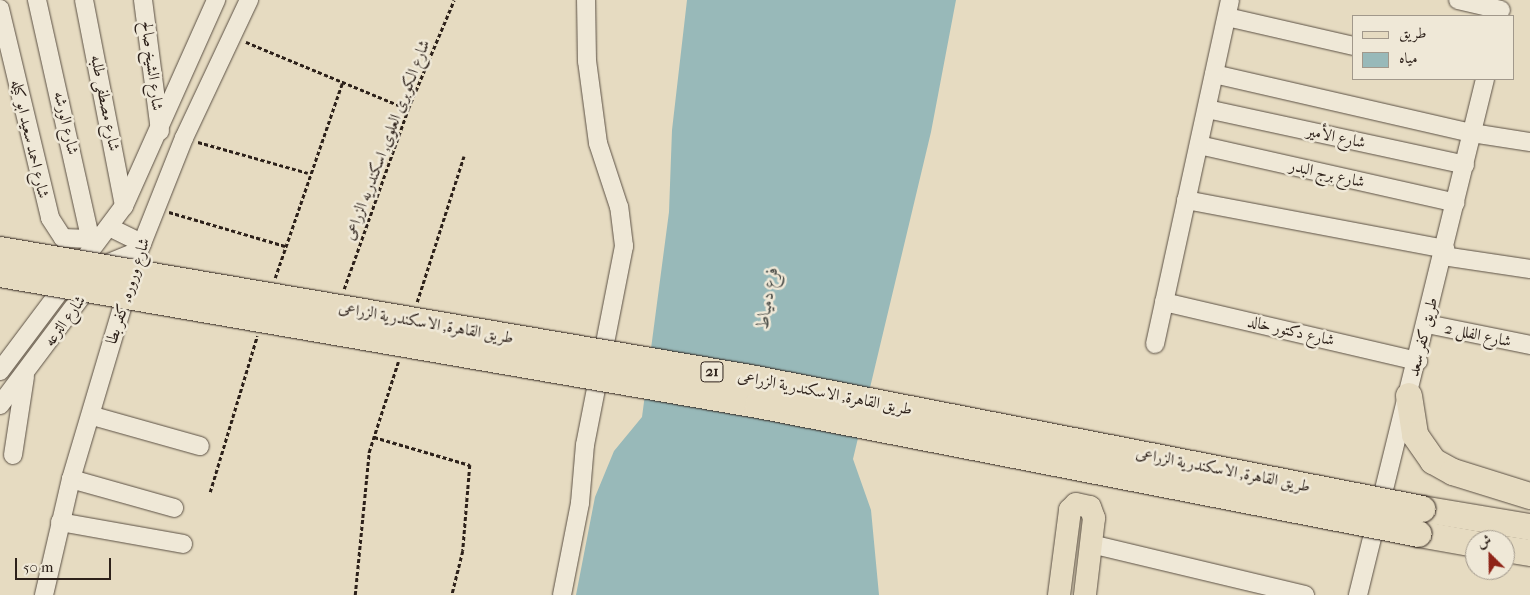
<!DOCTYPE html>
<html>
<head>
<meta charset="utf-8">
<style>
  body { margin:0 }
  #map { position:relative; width:1530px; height:595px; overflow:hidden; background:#e6dbc1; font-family:"IM FELL French Canon",Amiri,serif }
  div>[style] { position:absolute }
  .water>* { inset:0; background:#98b9b9 }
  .path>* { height:2.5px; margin-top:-1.25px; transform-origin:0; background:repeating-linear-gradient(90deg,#2d211a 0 4px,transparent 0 6.5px) }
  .roads { filter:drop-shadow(0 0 1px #5b5044) drop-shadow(0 0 1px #5b5044) }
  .minor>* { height:18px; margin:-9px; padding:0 9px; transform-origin:9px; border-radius:9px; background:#efe8d7 }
  .major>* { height:22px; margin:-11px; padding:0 11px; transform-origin:11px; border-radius:11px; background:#e6dbc1 }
  .highway>* { height:26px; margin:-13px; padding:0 13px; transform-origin:13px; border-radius:13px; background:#e6dbc1 }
  .bridges { filter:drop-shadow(0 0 1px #2d211a) drop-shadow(0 0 1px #2d211a) }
  .highway-bridge>* { height:26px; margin:-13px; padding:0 13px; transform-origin:13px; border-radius:13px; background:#e6dbc1 }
  span { translate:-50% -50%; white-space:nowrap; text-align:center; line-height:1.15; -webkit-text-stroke:5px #efe8d7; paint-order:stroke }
  .shield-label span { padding:1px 4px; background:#efe8d7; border:1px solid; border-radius:4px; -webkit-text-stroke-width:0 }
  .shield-label { font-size:15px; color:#2d211a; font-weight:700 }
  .street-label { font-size:16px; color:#2d211a }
  .water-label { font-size:18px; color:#4d4f4a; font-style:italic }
  .legend { position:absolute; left:1352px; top:15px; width:162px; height:65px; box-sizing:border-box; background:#efe8d7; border:1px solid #a1988b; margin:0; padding:6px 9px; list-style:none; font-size:15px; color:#2d211a }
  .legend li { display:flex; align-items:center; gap:10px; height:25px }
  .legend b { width:25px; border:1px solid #a1988b }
  .north { position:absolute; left:1465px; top:530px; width:50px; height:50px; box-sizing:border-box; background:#efe8d7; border:1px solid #a1988b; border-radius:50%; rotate:337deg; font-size:14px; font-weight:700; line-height:20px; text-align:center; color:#2d211a }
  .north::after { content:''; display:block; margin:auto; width:18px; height:22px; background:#8f2418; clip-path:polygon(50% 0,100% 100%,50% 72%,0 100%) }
  .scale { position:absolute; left:15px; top:558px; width:96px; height:22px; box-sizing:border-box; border:2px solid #2d211a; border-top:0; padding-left:6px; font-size:15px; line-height:18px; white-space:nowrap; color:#2d211a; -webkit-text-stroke:4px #efe8d7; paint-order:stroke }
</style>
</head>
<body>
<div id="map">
  <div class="water">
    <i style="clip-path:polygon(687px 0,956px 0,931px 132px,853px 459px,871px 510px,879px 595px,576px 595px,595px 497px,614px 451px,642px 417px,669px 212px,672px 130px)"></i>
  </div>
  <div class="path">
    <i style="left:246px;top:42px;width:175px;rotate:22.5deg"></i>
    <i style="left:198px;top:142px;width:114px;rotate:15.7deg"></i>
    <i style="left:169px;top:212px;width:121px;rotate:16.3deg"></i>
    <i style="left:275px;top:278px;width:208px;rotate:-71deg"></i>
    <i style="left:344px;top:289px;width:191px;rotate:-70.4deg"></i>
    <i style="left:408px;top:109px;width:118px;rotate:-67.1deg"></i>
    <i style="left:417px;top:302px;width:153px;rotate:-72.2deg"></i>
    <i style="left:374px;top:437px;width:100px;rotate:16.3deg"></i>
    <i style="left:470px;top:465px;width:86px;rotate:94.7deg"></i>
    <i style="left:463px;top:551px;width:45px;rotate:104deg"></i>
    <i style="left:210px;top:492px;width:163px;rotate:-73.2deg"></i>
    <i style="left:355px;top:595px;width:144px;rotate:-84.4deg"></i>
    <i style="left:369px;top:452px;width:95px;rotate:-72.1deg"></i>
  </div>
  <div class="roads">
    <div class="minor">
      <i style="left:37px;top:0;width:253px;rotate:77.4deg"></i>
      <i style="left:84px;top:0;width:210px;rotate:79deg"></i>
      <i style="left:143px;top:0;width:132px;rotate:82.6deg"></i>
      <i style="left:1458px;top:0;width:44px;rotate:13.1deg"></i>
      <i style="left:0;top:9px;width:215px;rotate:76.5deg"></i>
      <i style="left:50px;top:218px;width:24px;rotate:57deg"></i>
      <i style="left:63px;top:238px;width:27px;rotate:2deg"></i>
      <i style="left:1227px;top:17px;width:130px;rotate:12.9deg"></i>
      <i style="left:1214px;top:74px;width:265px;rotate:12.9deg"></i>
      <i style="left:1472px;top:133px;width:59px;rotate:8.8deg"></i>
      <i style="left:1207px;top:109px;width:264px;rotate:12.2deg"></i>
      <i style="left:1199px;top:145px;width:263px;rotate:12.7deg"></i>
      <i style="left:1186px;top:200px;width:264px;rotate:10.7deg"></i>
      <i style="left:109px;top:227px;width:37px;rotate:26deg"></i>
      <i style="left:1443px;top:256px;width:88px;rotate:8.5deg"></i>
      <i style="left:1164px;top:302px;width:261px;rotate:13.1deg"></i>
      <i style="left:1427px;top:324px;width:105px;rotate:11.5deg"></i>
      <i style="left:1155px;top:344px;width:352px;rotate:-77.7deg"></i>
      <i style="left:0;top:371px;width:206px;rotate:-53.1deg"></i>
      <i style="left:124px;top:206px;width:226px;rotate:-65.9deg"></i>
      <i style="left:0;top:405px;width:176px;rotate:-53.1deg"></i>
      <i style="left:106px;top:264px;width:35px;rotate:-22deg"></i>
      <i style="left:93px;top:416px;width:111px;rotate:15.7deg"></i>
      <i style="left:13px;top:455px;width:79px;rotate:-81.3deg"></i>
      <i style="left:71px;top:479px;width:107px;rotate:15.7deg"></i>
      <i style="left:60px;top:522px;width:125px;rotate:10.1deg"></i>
      <i style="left:1091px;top:544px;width:220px;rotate:13.4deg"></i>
      <i style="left:44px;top:595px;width:119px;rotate:-76.9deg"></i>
      <i style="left:71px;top:479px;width:238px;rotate:-73.4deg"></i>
      <i style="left:139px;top:251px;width:122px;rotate:-68.3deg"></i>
      <i style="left:184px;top:138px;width:153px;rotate:-64.8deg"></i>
      <i style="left:562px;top:595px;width:94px;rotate:-78.9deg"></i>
      <i style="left:580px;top:503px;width:58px;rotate:-85.1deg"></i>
      <i style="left:585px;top:445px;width:203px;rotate:-78.9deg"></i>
      <i style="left:624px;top:246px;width:39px;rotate:-97deg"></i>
      <i style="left:619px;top:207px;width:67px;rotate:-108.2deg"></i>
      <i style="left:598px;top:143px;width:83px;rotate:-97.6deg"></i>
      <i style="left:587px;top:61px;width:61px;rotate:-90.9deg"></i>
      <i style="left:1358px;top:595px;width:531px;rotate:-76.17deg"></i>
    </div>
    <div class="major">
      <i style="left:1059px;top:595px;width:86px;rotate:-82.6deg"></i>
      <i style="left:1070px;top:510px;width:8px;rotate:-45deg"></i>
      <i style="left:1076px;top:504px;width:14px;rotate:12deg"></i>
      <i style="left:1090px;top:507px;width:12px;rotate:70deg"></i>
      <i style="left:1094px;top:518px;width:78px;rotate:96.7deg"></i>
    </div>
    <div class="highway">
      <i style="left:1409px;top:396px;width:39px;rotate:81deg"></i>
      <i style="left:1415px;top:435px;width:32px;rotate:55deg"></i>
      <i style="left:1433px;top:461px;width:23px;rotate:29deg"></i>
      <i style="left:1453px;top:472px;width:81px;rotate:17.3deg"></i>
      <i style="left:1422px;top:509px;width:109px;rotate:9.5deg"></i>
      <i style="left:1419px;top:534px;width:57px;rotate:10.1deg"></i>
      <i style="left:1505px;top:549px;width:25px;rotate:9deg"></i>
    </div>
  </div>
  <div class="bridges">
    <div class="highway-bridge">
      <i style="left:0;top:250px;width:767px;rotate:9.68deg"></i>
      <i style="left:756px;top:379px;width:679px;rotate:11.04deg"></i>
      <i style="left:0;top:274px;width:769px;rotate:9.81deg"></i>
      <i style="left:758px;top:405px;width:673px;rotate:11.04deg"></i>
    </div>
  </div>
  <div class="shield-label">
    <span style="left:712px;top:372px">21</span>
  </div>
  <div class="street-label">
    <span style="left:152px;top:66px;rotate:83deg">شارع الشيخ صالح</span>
    <span style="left:105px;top:103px;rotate:79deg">شارع مصطفى طلبه</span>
    <span style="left:66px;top:123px;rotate:77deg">شارع الورشه</span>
    <span style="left:1336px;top:137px;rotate:12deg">شارع الأمير</span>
    <span style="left:30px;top:139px;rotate:77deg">شارع احمد سعيد ابو كيله</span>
    <span style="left:387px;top:140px;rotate:-69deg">شارع الكوبرى العلوى, اسكندريه الزراعى</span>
    <span style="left:1327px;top:174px;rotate:13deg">شارع برج البدر</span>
    <span style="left:128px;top:291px;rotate:-72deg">شارع وروره, كفر بطا</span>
    <span style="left:65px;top:321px;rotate:-54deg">شارع الترعه</span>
    <span style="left:426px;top:323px;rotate:10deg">طريق القاهرة, الاسكندرية الزراعى</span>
    <span style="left:1291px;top:331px;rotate:13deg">شارع دكتور خالد</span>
    <span style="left:1478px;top:335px;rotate:12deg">شارع الفلل 2</span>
    <span style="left:1423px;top:337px;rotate:-76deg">طريق كفر سعد</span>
    <span style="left:825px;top:393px;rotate:11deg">طريق القاهرة, الاسكندرية الزراعى</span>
    <span style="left:1223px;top:470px;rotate:11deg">طريق القاهرة, الاسكندرية الزراعى</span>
  </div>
  <div class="water-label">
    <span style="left:768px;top:298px;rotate:-81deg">فرع دمياط</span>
  </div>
  <ul class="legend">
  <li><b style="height:6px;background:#e6dbc1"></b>طريق</li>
  <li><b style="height:14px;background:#98b9b9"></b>مياه</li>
  </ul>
  <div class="north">ش</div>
  <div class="scale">50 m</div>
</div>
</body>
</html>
